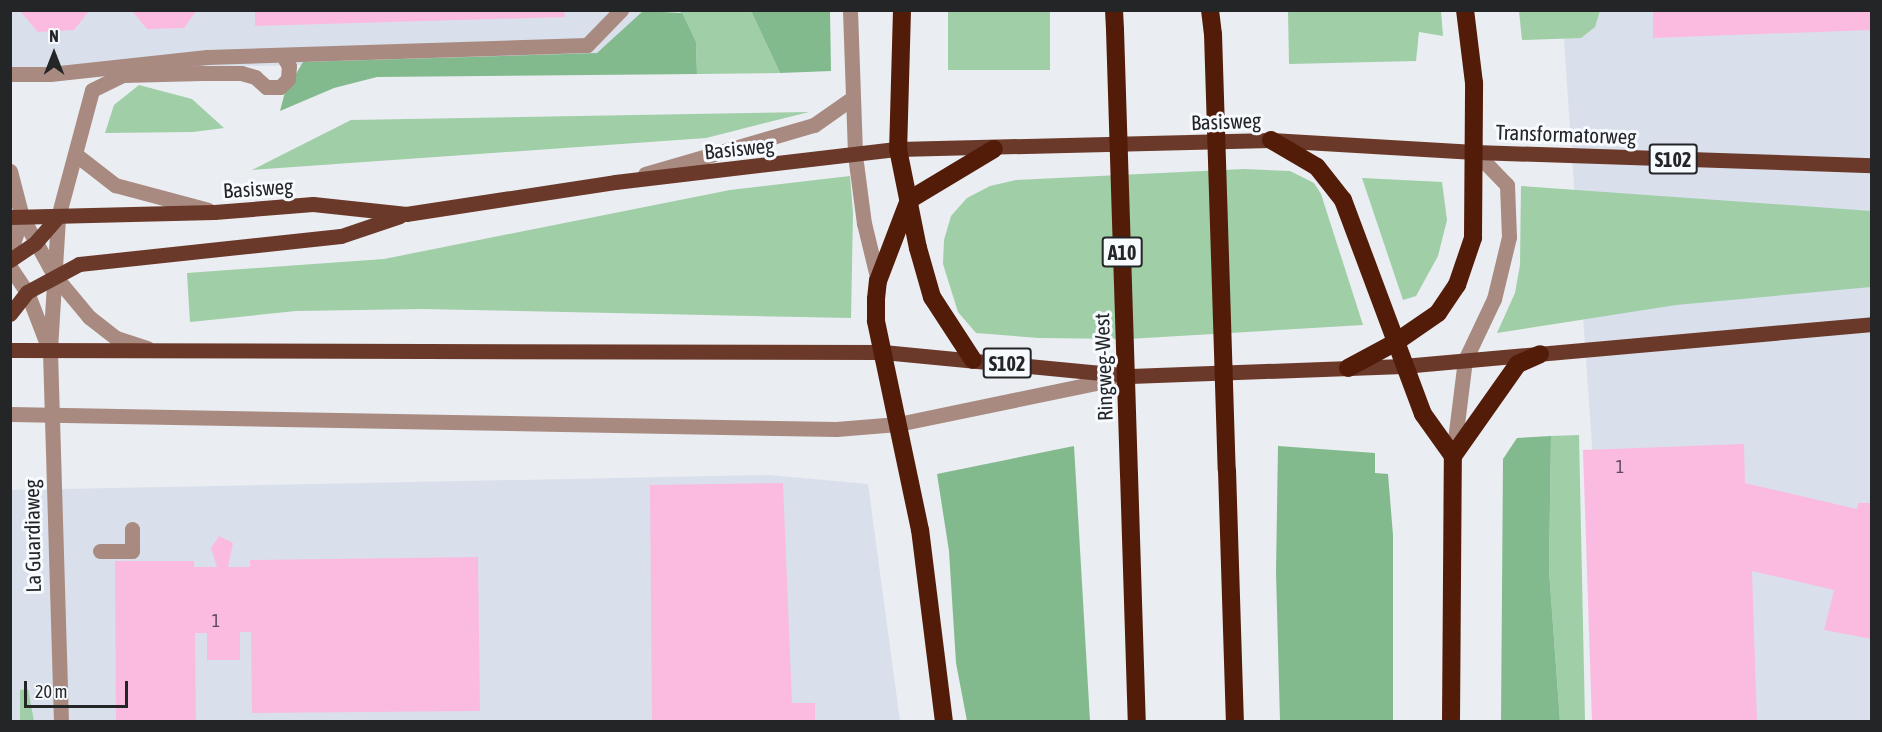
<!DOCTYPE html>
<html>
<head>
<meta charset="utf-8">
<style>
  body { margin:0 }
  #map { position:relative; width:1882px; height:732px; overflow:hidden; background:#eaedf1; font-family:"Asap Condensed",sans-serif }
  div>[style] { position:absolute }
  .built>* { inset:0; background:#d9e0eb }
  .green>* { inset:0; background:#9fcea7; transform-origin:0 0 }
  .forest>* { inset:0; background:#82ba8d }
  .building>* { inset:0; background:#fbbbe1 }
  .minor>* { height:15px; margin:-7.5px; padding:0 7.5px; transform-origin:7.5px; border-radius:7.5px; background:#a88a81 }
  .major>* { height:15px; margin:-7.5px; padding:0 7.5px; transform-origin:7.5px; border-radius:7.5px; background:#6b392a }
  .highway>* { height:18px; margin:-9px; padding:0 9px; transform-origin:9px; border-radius:9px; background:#531c09 }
  .highway-bridge>* { height:18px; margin:-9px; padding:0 9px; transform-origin:9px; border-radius:9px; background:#531c09 }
  span { translate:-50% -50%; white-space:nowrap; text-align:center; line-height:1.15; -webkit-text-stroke:6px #f7faff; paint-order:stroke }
  .number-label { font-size:18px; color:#5a4a56 }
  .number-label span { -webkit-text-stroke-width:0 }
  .shield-label span { padding:2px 4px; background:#f7faff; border:2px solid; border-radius:4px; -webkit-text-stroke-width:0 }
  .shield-label { font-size:20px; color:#242527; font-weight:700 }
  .street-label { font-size:21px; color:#242527 }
  .frame { position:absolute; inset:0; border:12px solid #242527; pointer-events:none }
  .north { position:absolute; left:24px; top:24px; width:60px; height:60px; -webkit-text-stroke:4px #f7faff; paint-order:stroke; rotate:0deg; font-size:16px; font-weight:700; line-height:24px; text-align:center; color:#242527 }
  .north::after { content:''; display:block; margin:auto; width:21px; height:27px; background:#242527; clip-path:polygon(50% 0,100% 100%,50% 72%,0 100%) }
  .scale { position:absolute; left:24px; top:681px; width:104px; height:27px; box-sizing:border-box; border:3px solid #242527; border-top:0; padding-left:8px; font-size:18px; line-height:21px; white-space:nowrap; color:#242527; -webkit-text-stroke:4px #f7faff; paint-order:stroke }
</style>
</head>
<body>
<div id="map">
  <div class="built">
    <i style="clip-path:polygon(10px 11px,655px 11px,601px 60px,11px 70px)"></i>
    <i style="clip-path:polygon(1562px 11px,1871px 11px,1871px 721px,1611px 721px)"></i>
    <i style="clip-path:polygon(769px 475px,868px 484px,900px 721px,11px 721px,10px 490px)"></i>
  </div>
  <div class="green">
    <i style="clip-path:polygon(680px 11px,751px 11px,780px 73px,697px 74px,696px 42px)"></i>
    <i style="left:948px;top:11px;width:102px;height:59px"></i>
    <i style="clip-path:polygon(1288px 11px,1441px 11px,1443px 36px,1419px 32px,1416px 61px,1289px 64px)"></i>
    <i style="clip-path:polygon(1519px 11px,1519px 10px,1600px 11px,1595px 27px,1581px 38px,1522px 40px)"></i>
    <i style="clip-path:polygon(139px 85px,192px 99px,224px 128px,193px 132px,105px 133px,114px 105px)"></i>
    <i style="clip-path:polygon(809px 112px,706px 138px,252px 170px,351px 120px)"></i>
    <i style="clip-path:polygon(1244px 169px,1290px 171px,1314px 183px,1321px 194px,1363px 325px,1128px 339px,1039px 338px,976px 333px,958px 312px,943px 264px,944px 240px,951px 216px,967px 198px,990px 186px,1016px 180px)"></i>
    <i style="clip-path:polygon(850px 176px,853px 213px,851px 318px,422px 309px,296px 311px,190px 322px,187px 273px,384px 259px,730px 190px)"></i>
    <i style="clip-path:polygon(1362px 178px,1442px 182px,1447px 220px,1438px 256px,1416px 296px,1403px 300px)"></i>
    <i style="clip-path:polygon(1521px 186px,1871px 211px,1871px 287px,1676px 305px,1497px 333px,1515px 293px,1520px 265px)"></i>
    <i style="clip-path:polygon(1579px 435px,1585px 721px,1560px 721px,1549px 570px,1551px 436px)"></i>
    <i style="clip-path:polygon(28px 689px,34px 721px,20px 721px,20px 690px)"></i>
  </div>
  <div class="forest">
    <i style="clip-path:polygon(643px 11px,682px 13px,696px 42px,697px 74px,377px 77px,334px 88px,280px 111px,285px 92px,303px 62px,597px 53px)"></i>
    <i style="clip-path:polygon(751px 11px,830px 11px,831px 71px,780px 73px)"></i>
    <i style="clip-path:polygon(1551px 436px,1549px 570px,1560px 721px,1501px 721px,1503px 459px,1517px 438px)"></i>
    <i style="clip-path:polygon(1074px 446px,1090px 721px,967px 721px,956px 663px,949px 551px,937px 474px)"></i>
    <i style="clip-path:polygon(1278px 446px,1375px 453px,1375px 473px,1388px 474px,1393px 535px,1393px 721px,1280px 721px,1276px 572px)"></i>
  </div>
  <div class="building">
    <i style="clip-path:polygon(19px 10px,90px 10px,74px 30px,38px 32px)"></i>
    <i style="clip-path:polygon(131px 10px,197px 10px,184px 28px,147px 29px)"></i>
    <i style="clip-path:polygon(255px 10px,564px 10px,565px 17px,255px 26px)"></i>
    <i style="clip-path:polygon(1653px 10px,1872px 10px,1872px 30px,1653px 38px)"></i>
    <i style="clip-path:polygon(1744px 444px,1745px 483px,1857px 509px,1858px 503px,1872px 503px,1872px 639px,1824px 630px,1834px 590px,1752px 571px,1757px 722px,1592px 722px,1583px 450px)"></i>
    <i style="clip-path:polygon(783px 483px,792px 703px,815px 703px,815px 722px,652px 722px,650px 485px)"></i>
    <i style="clip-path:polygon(219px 536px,233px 543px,228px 567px,250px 567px,250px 560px,478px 557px,480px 711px,252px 713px,251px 632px,240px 632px,240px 660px,207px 660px,207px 633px,195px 633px,196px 722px,116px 722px,115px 561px,194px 561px,194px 567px,217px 567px,211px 548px)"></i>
  </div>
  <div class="minor">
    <i style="left:850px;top:10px;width:145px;rotate:88deg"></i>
    <i style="left:855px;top:155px;width:69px;rotate:82.5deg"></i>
    <i style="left:864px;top:223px;width:60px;rotate:76.4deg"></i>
    <i style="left:10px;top:74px;width:40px"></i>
    <i style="left:50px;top:74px;width:158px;rotate:-6.2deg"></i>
    <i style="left:207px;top:57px;width:380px;rotate:-1.8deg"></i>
    <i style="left:587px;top:45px;width:49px;rotate:-45.8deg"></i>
    <i style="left:75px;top:154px;width:51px;rotate:37.8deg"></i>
    <i style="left:115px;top:185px;width:96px;rotate:15deg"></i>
    <i style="left:10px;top:171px;width:48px;rotate:75.4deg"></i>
    <i style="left:22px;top:217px;width:66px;rotate:61.1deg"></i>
    <i style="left:54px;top:275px;width:55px;rotate:50.2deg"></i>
    <i style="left:89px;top:317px;width:34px;rotate:38deg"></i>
    <i style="left:116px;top:338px;width:33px;rotate:18deg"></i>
    <i style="left:645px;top:174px;width:176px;rotate:-16.2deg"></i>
    <i style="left:814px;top:125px;width:45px;rotate:-35.1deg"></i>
    <i style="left:10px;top:253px;width:38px;rotate:-72deg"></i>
    <i style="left:10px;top:267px;width:30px;rotate:56deg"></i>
    <i style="left:27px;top:292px;width:56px;rotate:69deg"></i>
    <i style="left:10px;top:414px;width:826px;rotate:1.04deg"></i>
    <i style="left:836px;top:429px;width:62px;rotate:-4.6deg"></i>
    <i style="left:898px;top:424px;width:231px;rotate:-11.7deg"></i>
    <i style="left:1453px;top:456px;width:97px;rotate:-82.9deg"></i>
    <i style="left:1465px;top:360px;width:68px;rotate:-64.6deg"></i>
    <i style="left:1494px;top:299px;width:64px;rotate:-76.4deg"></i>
    <i style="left:1509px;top:237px;width:52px;rotate:-92.2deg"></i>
    <i style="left:1507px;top:185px;width:46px;rotate:-134.1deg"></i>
    <i style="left:100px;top:551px;width:32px"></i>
    <i style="left:132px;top:551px;width:22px;rotate:-90deg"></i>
    <i style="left:61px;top:722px;width:373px;rotate:-91.7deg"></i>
    <i style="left:50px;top:349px;width:132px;rotate:-86.5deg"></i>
    <i style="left:58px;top:217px;width:131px;rotate:-75deg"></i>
    <i style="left:92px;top:90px;width:34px;rotate:-26deg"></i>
    <i style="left:123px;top:75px;width:79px;rotate:-1.5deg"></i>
    <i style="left:202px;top:73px;width:39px"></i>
    <i style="left:241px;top:73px;width:15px;rotate:16deg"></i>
    <i style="left:255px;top:77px;width:15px;rotate:42deg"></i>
    <i style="left:266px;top:87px;width:14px"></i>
    <i style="left:280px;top:87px;width:11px;rotate:-45deg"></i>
    <i style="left:288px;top:79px;width:13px;rotate:-86deg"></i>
    <i style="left:289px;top:66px;width:12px;rotate:-121deg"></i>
  </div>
  <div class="major">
    <i style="left:10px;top:217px;width:204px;rotate:-1.4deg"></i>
    <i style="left:214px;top:212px;width:99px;rotate:-4.6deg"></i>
    <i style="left:313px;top:204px;width:94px;rotate:6.1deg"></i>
    <i style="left:406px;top:214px;width:211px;rotate:-8.7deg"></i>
    <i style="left:615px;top:182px;width:285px;rotate:-6.7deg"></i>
    <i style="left:898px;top:149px;width:373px;rotate:-1.4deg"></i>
    <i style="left:1271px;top:140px;width:204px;rotate:3.4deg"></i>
    <i style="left:1475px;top:152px;width:397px;rotate:1.9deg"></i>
    <i style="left:10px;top:260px;width:30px;rotate:-34deg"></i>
    <i style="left:35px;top:243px;width:35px;rotate:-49deg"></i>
    <i style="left:10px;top:314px;width:28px;rotate:-52deg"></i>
    <i style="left:27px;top:292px;width:59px;rotate:-28.3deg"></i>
    <i style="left:79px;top:264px;width:263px;rotate:-6.1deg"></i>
    <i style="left:341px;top:236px;width:62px;rotate:-18.7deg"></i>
    <i style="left:10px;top:350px;width:873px;rotate:0.13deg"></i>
    <i style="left:883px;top:352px;width:248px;rotate:5.5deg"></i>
    <i style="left:1130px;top:376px;width:273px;rotate:-2.1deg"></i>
    <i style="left:1403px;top:366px;width:471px;rotate:-5.1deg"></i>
  </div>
  <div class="highway">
    <i style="left:902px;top:10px;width:139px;rotate:91.6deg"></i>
    <i style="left:898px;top:149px;width:101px;rotate:78.6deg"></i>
    <i style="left:918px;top:248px;width:51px;rotate:74.1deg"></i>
    <i style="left:932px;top:297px;width:75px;rotate:56.9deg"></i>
    <i style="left:1114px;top:10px;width:20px;rotate:87deg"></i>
    <i style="left:1210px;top:10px;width:24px;rotate:83deg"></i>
    <i style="left:1271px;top:140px;width:53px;rotate:30.4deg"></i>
    <i style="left:1317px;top:167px;width:42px;rotate:51.8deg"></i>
    <i style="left:1343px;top:200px;width:228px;rotate:69.5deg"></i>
    <i style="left:1423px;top:414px;width:52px;rotate:54.5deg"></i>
    <i style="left:1348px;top:368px;width:55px;rotate:-28.4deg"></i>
    <i style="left:1396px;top:342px;width:51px;rotate:-34.6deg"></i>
    <i style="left:1438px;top:313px;width:34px;rotate:-56deg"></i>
    <i style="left:1457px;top:285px;width:50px;rotate:-71.2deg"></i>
    <i style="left:1473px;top:238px;width:155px;rotate:-89.6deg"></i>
    <i style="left:1474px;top:83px;width:74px;rotate:-97deg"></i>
    <i style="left:1227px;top:470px;width:252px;rotate:88.2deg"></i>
    <i style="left:1129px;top:474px;width:248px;rotate:88.2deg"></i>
    <i style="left:944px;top:722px;width:193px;rotate:-97.1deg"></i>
    <i style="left:920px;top:530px;width:214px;rotate:-101.9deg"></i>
    <i style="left:876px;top:321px;width:22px;rotate:-90deg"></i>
    <i style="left:876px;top:299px;width:18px;rotate:-84deg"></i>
    <i style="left:878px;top:281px;width:87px;rotate:-69.1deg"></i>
    <i style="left:909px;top:200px;width:99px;rotate:-31deg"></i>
    <i style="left:1451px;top:722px;width:266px;rotate:-89.6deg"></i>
    <i style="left:1453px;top:456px;width:113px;rotate:-54.8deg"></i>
    <i style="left:1518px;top:364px;width:24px;rotate:-24deg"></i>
  </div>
  <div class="highway-bridge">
    <i style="left:1115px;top:30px;width:444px;rotate:88.2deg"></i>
    <i style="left:1213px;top:34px;width:436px;rotate:88.2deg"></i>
  </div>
  <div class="number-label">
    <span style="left:1620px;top:467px">1</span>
    <span style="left:216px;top:621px">1</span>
  </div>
  <div class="shield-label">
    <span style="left:1673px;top:159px">S102</span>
    <span style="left:1122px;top:252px">A10</span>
    <span style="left:1007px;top:363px">S102</span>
  </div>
  <div class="street-label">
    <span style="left:1226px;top:121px;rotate:-2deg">Basisweg</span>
    <span style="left:1566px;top:134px;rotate:2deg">Transformatorweg</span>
    <span style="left:739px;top:148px;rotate:-6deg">Basisweg</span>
    <span style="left:258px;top:188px;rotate:-4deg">Basisweg</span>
    <span style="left:1103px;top:367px;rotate:-92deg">Ringweg-West</span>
    <span style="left:32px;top:536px;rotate:-91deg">La Guardiaweg</span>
  </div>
  <div class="frame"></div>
  <div class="north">N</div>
  <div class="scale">20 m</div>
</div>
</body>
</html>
